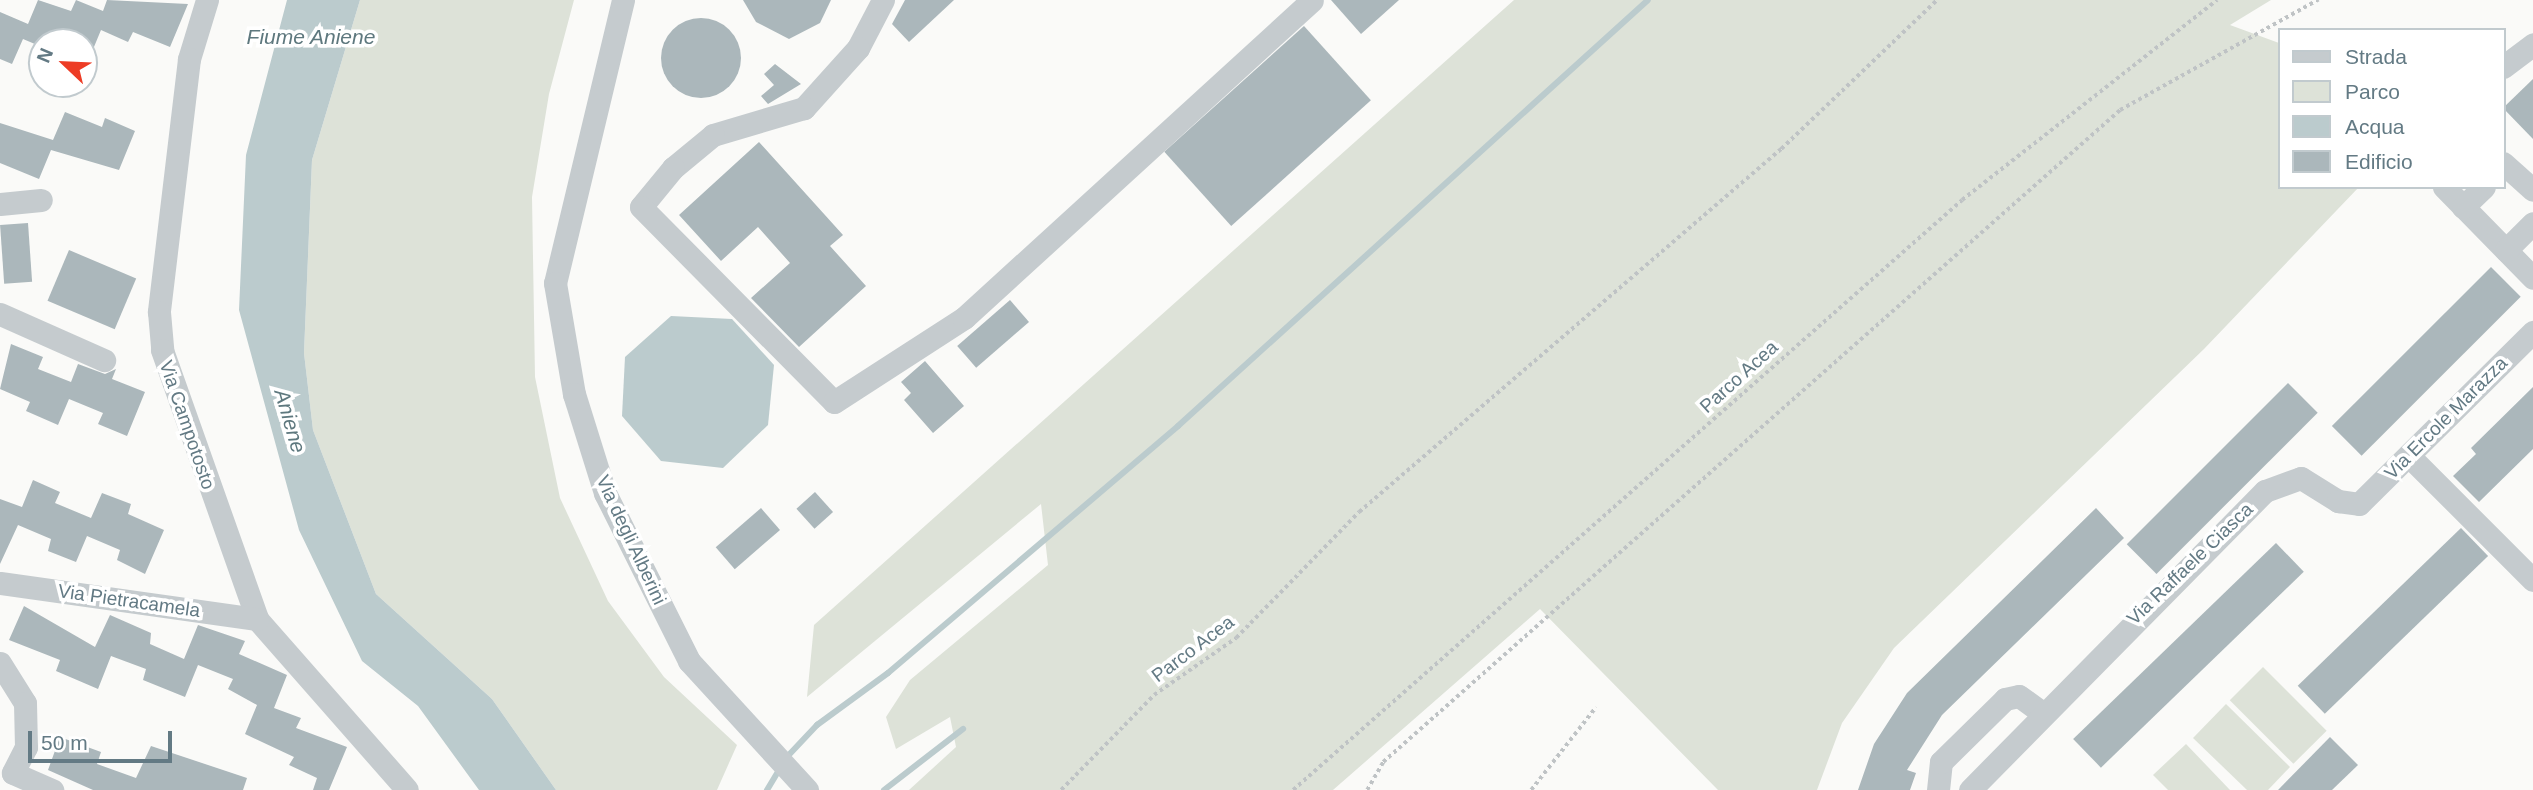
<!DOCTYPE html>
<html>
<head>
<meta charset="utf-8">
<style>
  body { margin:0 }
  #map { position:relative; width:2533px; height:790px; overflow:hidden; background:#fafaf8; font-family:Helvetica,sans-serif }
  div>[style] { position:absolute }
  .green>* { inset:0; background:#dde2d8; transform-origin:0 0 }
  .water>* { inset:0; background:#bbcbcd }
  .stream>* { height:6px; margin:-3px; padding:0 3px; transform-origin:3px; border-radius:3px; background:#bbcbcd }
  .building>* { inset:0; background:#abb7bb; transform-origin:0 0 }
  .round { border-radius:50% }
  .path>* { height:3.5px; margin-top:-1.75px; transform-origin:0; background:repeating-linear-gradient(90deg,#bfc3c5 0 3.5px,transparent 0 7px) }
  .minor>* { height:23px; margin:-11.5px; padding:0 11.5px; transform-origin:11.5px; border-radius:11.5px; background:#c5cbce }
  span { translate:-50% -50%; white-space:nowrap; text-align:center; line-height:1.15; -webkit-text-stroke:7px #fff; paint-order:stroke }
  .street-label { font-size:19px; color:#637a84 }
  .water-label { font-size:21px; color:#5e787e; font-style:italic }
  .legend { position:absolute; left:2278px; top:28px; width:228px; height:161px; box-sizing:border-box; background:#fff; border:2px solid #c1cace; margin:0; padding:9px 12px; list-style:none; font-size:21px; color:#637a84 }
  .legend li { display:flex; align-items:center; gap:14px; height:35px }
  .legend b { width:35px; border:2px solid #c1cace }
  .north { position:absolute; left:28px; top:28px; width:70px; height:70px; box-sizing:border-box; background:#fff; border:2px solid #c1cace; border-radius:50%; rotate:293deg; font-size:19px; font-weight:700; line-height:28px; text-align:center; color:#637a84 }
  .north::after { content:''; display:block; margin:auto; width:24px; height:32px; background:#ed3c25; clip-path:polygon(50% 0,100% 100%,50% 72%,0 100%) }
  .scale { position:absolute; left:28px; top:731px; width:144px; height:32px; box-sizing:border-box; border:4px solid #637a84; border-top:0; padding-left:9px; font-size:21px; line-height:24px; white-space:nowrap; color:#637a84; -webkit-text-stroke:5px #fff; paint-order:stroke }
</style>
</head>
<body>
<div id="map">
  <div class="green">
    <i style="clip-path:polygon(360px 0,574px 0,549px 94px,532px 197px,535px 377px,560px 498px,608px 601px,664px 677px,737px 745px,717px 790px,556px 790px,492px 699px,376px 594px,313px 430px,304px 353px,312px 160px)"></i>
    <i style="clip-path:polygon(1514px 0,2271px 0,2230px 25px,2279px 43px,2279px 187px,2359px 187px,2204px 349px,1894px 648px,1842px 723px,1817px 790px,1718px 790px,1540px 609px,1333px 790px,909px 790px,956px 747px,950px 717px,896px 749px,886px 717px,910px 680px,1048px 565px,1041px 504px,807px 697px,814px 625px)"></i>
    <i style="left:2263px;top:667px;width:90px;height:47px;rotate:45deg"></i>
    <i style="clip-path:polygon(2226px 704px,2290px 767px,2268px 790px,2247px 790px,2193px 738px)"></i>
    <i style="clip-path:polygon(2186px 744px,2230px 790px,2168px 790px,2153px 775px)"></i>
  </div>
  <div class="water">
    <i style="clip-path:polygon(287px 0,360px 0,312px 160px,304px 353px,313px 430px,376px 594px,492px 699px,556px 790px,479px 790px,418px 706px,362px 661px,299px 530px,239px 310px,246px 155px)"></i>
    <i style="clip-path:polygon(671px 316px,732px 319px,774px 365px,768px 425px,723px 468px,661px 461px,622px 416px,625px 357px)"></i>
  </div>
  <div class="stream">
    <i style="left:785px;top:759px;width:47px;rotate:-46.7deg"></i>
    <i style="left:817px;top:725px;width:88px;rotate:-36.2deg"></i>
    <i style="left:888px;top:673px;width:381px;rotate:-40.4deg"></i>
    <i style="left:1178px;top:426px;width:634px;rotate:-42.19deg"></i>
    <i style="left:767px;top:790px;width:26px;rotate:-59deg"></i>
    <i style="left:884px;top:790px;width:100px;rotate:-37.7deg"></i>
  </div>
  <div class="building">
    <i style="clip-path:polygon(38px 0,71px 11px,76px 0,103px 11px,107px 0,188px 4px,170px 47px,133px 32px,128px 42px,101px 30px,84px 71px,84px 42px,42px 47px,23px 39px,12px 64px,0 59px,0 12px,28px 24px)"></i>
    <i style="clip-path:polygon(743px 0,831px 0,820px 23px,789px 39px,756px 22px)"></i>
    <i style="clip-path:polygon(905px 0,954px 0,909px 42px,892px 24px)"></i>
    <i style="clip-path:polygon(1331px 0,1399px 0,1361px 34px)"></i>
    <i class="round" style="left:661px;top:18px;width:80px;height:80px"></i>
    <i style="left:1304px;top:26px;width:100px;height:188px;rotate:48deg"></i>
    <i style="clip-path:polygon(775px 64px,801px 84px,768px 104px,761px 96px,774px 85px,764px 74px)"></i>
    <i style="clip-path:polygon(2533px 79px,2533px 139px,2503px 108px)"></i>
    <i style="clip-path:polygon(65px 112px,102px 127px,105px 118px,135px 131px,119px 170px,51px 150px,39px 179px,0 163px,0 123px,53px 140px)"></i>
    <i style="clip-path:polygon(759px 142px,843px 235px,830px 246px,866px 286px,799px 347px,751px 298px,790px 263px,758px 227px,721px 261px,679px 215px)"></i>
    <i style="left:28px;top:223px;width:59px;height:28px;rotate:86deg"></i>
    <i style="left:69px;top:250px;width:73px;height:55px;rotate:23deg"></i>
    <i style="left:2491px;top:267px;width:42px;height:225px;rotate:45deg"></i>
    <i style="left:1010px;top:300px;width:29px;height:70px;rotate:49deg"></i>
    <i style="clip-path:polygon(11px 344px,43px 357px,38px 369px,71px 382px,78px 364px,105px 374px,116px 369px,112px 379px,145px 392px,127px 436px,98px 424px,103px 413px,69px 399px,58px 425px,26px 411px,30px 402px,0 389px)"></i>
    <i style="clip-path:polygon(925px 361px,964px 406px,933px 433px,904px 400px,911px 393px,901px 382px)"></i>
    <i style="left:2288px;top:383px;width:42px;height:228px;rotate:45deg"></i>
    <i style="clip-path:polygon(2533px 387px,2533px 449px,2479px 502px,2453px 476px,2476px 454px,2471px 448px)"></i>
    <i style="clip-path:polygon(33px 480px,60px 492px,55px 503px,91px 518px,102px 493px,131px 504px,128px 514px,164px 530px,145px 574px,117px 560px,120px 550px,87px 536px,76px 562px,48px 551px,51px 539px,18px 525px,0 564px,0 499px,22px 507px)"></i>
    <i style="left:815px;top:492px;width:27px;height:25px;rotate:48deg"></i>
    <i style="left:761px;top:508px;width:29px;height:60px;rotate:49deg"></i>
    <i style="clip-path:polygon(2096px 508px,2124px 538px,1942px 715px,1907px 770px,1916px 773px,1910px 790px,1858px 790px,1874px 744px,1907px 693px)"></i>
    <i style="left:2461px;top:528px;width:39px;height:227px;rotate:46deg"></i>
    <i style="left:2276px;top:543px;width:40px;height:282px;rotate:46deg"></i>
    <i style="clip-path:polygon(24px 606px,95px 647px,110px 615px,151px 633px,150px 644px,184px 659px,198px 625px,245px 641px,239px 654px,287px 675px,274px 708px,301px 718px,296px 728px,347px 747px,329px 790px,313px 790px,317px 778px,289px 765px,294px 757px,245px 734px,257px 705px,228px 689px,233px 679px,198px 665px,185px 697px,143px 680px,146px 669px,111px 656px,98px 689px,56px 671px,60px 660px,9px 640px)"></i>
    <i style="clip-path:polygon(60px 737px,101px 752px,97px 764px,136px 778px,151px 746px,247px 778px,243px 790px,93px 790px,48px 770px)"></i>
    <i style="clip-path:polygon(2330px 737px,2358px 765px,2332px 790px,2278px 790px)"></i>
  </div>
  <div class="path">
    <i style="left:1061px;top:790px;width:133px;rotate:-45.6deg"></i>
    <i style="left:1154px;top:695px;width:100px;rotate:-34.8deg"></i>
    <i style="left:1236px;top:638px;width:176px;rotate:-45.7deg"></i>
    <i style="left:1359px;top:512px;width:557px;rotate:-40.7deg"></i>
    <i style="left:1781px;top:149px;width:216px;rotate:-43.7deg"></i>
    <i style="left:1293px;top:790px;width:892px;rotate:-41.41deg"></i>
    <i style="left:1962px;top:200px;width:324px;rotate:-38.1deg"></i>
    <i style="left:1367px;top:790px;width:32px;rotate:-60deg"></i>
    <i style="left:1383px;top:762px;width:984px;rotate:-41.5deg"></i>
    <i style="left:2120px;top:110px;width:227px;rotate:-29.1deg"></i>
    <i style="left:1531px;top:790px;width:105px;rotate:-51.9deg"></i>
  </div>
  <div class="minor">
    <i style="left:207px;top:0;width:62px;rotate:107deg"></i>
    <i style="left:189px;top:59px;width:255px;rotate:96.8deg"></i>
    <i style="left:159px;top:312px;width:38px;rotate:85deg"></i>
    <i style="left:162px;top:350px;width:285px;rotate:70.5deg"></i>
    <i style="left:257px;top:619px;width:227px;rotate:48.7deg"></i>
    <i style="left:623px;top:0;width:291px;rotate:103.5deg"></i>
    <i style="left:555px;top:283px;width:113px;rotate:80.3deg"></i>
    <i style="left:574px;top:394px;width:104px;rotate:72.6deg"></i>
    <i style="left:605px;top:493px;width:188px;rotate:63.4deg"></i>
    <i style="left:689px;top:661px;width:175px;rotate:47.5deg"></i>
    <i style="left:883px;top:0;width:54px;rotate:117.5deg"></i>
    <i style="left:858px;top:48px;width:81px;rotate:132deg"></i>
    <i style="left:804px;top:108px;width:95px;rotate:163.5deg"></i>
    <i style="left:713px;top:135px;width:52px;rotate:140.5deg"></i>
    <i style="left:673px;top:168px;width:50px;rotate:129.4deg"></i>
    <i style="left:641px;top:207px;width:274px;rotate:45.3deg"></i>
    <i style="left:834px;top:402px;width:155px;rotate:-32.9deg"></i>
    <i style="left:964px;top:318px;width:471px;rotate:-42.4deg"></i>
    <i style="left:2503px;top:67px;width:38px;rotate:-37deg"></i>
    <i style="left:2503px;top:163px;width:40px;rotate:42deg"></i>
    <i style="left:2444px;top:187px;width:127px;rotate:45.6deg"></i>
    <i style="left:0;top:204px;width:41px;rotate:-5.6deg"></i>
    <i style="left:2463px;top:207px;width:29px;rotate:-44deg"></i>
    <i style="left:2506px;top:250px;width:38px;rotate:-45deg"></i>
    <i style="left:0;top:314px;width:114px;rotate:23.9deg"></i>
    <i style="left:2410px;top:457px;width:174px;rotate:45deg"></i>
    <i style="left:0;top:583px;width:260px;rotate:8deg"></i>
    <i style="left:0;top:663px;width:47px;rotate:58deg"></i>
    <i style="left:25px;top:703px;width:44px;rotate:88.7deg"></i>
    <i style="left:26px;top:747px;width:29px;rotate:117deg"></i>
    <i style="left:13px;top:773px;width:43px;rotate:23.6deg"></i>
    <i style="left:1938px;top:790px;width:28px;rotate:-84deg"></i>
    <i style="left:1941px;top:762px;width:90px;rotate:-44.5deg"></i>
    <i style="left:2005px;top:699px;width:14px;rotate:-12deg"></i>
    <i style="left:2019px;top:696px;width:27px;rotate:36deg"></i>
    <i style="left:1970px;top:790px;width:420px;rotate:-45.4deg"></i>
    <i style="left:2265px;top:491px;width:38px;rotate:-20deg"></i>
    <i style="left:2301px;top:478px;width:44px;rotate:31.9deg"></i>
    <i style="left:2338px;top:501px;width:21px;rotate:8deg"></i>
    <i style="left:2359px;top:504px;width:245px;rotate:-44.7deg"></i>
  </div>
  <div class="street-label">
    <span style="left:1739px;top:377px;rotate:-42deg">Parco Acea</span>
    <span style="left:2446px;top:418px;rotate:-45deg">Via Ercole Marazza</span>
    <span style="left:187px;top:425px;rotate:71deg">Via Campotosto</span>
    <span style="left:631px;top:540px;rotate:65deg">Via degli Alberini</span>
    <span style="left:2190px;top:564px;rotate:-44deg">Via Raffaele Ciasca</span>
    <span style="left:129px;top:601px;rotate:8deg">Via Pietracamela</span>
    <span style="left:1193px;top:649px;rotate:-37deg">Parco Acea</span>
  </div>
  <div class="water-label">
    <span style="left:311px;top:37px">Fiume Aniene</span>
    <span style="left:290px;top:421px;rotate:74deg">Aniene</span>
  </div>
  <ul class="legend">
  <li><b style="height:9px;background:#c5cbce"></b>Strada</li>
  <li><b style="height:19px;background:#dde2d8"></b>Parco</li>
  <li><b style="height:19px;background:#bbcbcd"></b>Acqua</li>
  <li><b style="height:19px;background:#abb7bb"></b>Edificio</li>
  </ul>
  <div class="north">N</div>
  <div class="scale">50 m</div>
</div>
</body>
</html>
